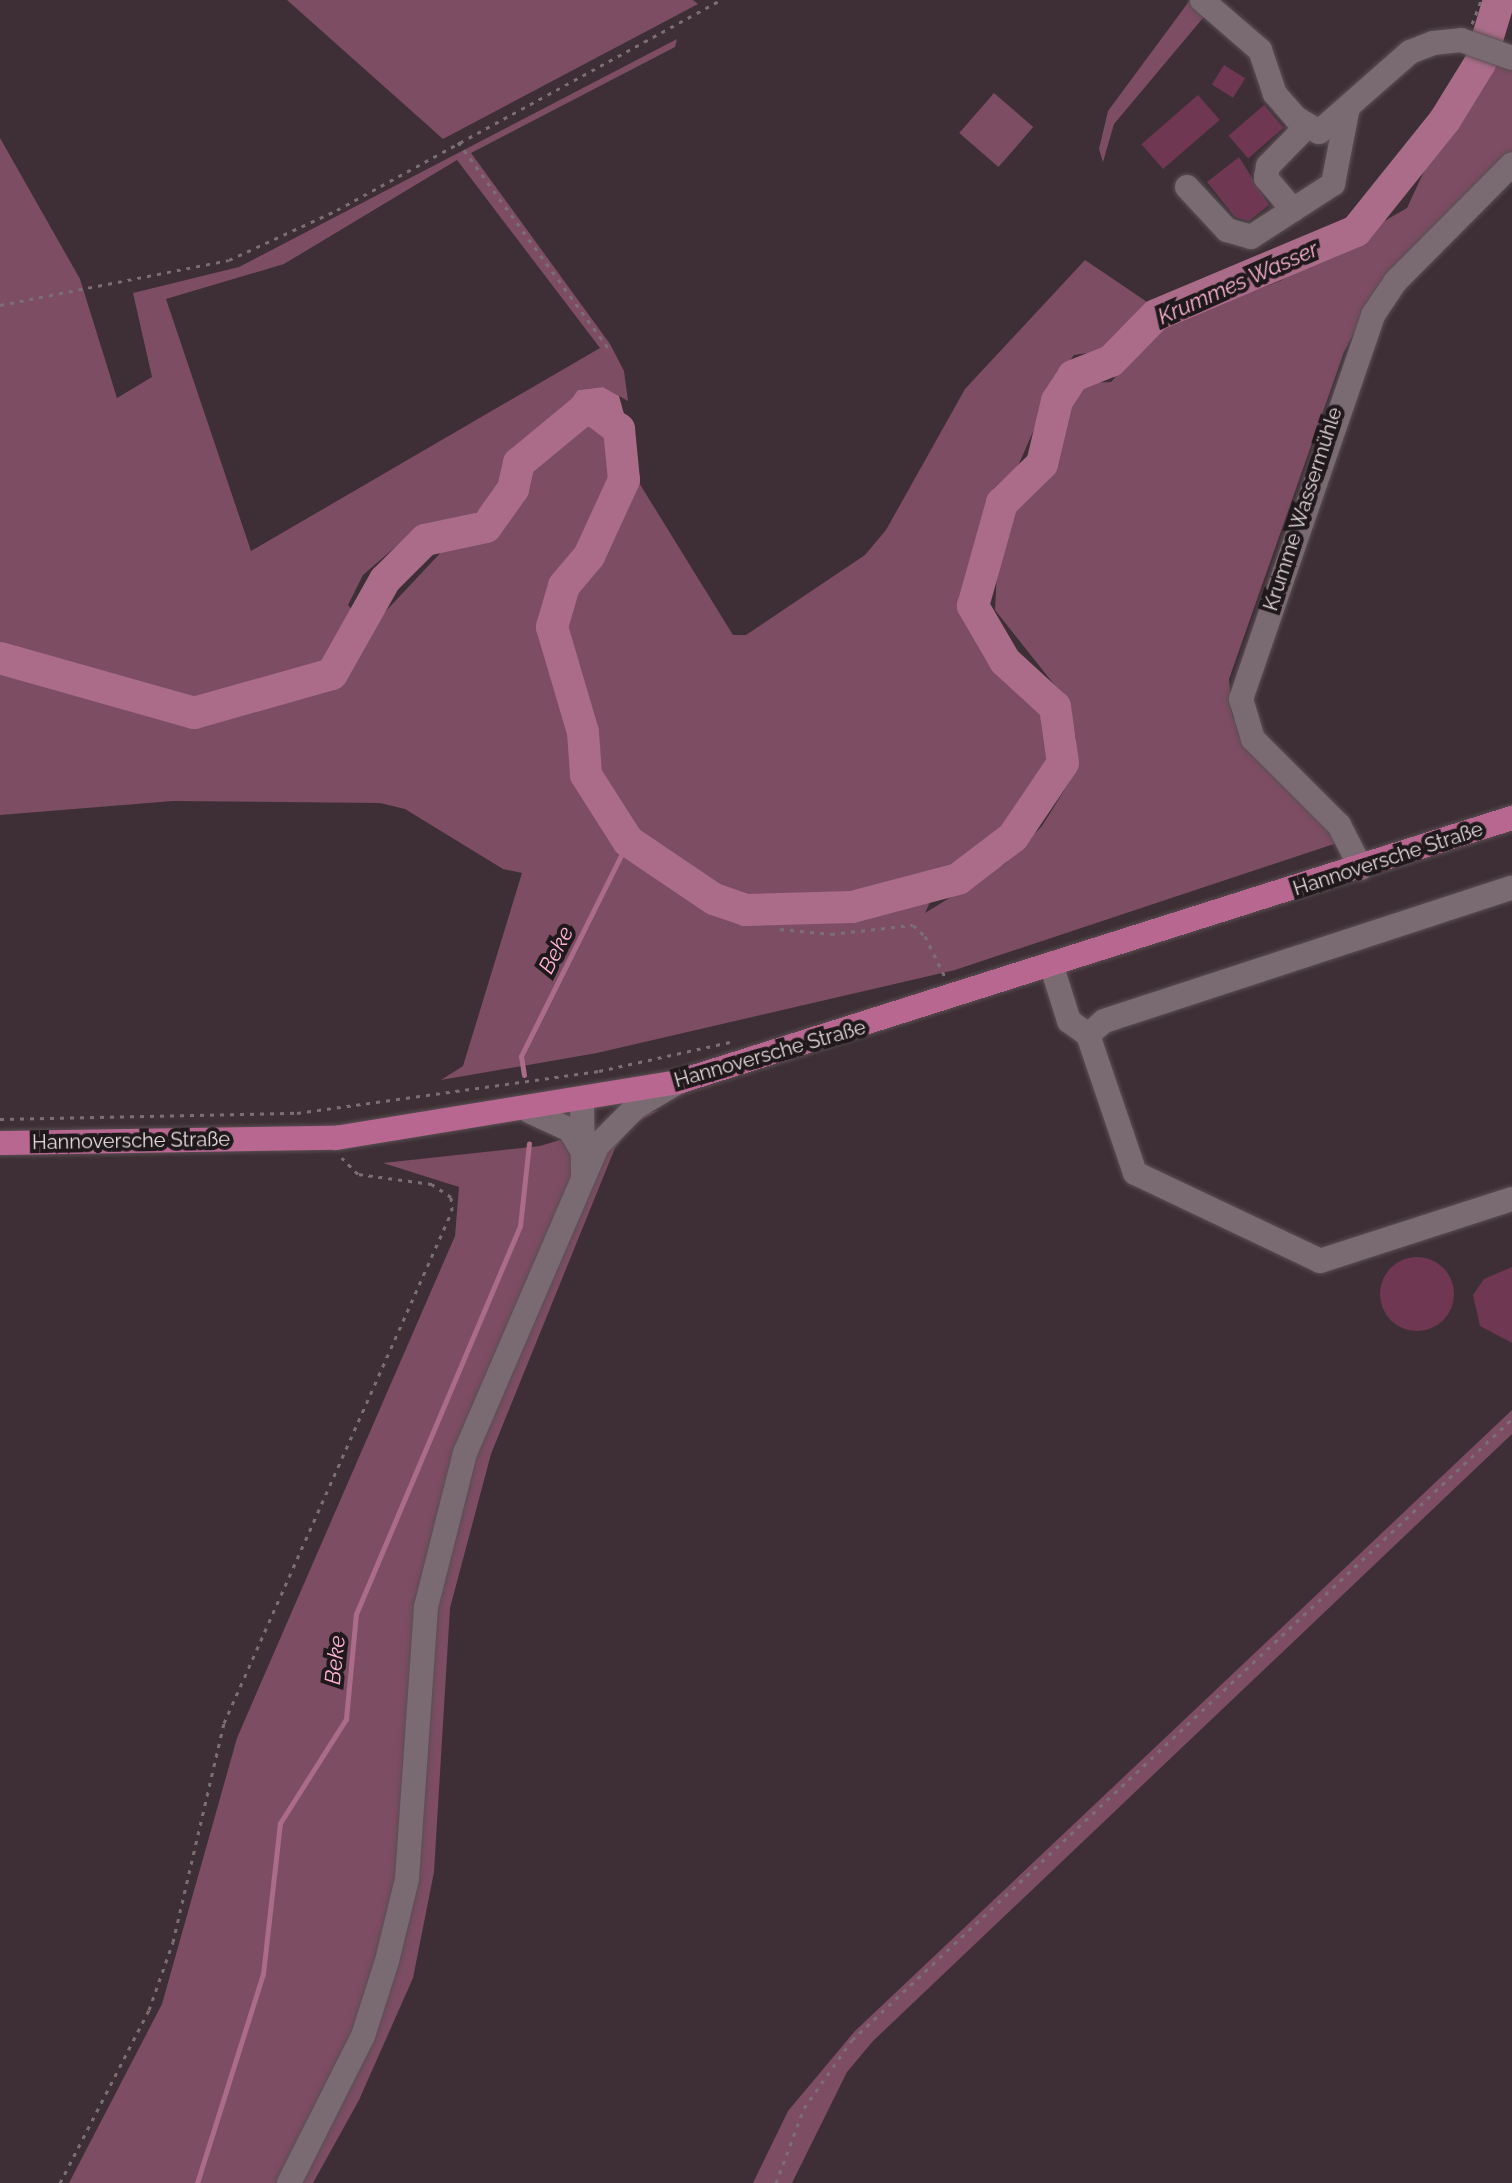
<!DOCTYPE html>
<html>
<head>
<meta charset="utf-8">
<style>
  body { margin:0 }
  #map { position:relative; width:1512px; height:2183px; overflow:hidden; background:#3d2f35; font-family:Raleway,sans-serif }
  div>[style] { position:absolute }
  .green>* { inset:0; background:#7d4d63; transform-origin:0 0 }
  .water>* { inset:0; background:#aa6c88 }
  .stream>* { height:5px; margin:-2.5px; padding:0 2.5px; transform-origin:2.5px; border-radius:2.5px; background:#aa6c88 }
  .river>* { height:32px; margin:-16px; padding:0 16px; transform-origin:16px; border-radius:16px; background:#aa6c88 }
  .building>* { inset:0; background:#703753; transform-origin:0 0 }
  .round { border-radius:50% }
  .path>* { height:3px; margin-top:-1.5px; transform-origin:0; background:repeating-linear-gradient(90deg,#7c6f74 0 4px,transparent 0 10px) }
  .roads { filter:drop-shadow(0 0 2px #5a4e53) drop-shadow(0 0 2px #5a4e53) }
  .minor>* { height:24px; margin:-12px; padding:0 12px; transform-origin:12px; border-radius:12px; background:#7a6a71 }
  .major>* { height:24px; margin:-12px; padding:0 12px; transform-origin:12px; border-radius:12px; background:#b86890 }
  span { translate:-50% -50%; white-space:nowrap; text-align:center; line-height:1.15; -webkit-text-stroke:8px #20191c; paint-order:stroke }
  .street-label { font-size:20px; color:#e5dbdf }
  .water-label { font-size:22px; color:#fdb4d4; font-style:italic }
</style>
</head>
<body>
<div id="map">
  <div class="green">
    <i style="clip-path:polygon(287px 0,693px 0,698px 4px,443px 139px)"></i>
    <i style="clip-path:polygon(1190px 0,1208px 12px,1114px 124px,1103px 162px,1099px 149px,1108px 111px)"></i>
    <i style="clip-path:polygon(evenodd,677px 39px,675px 47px,471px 153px,610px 344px,624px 371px,628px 401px,603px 387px,578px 390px,568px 413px,506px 457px,495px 495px,468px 520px,416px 529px,363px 575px,348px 605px,368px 630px,446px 547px,484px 539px,519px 505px,529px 465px,579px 428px,604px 426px,733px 635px,746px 635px,865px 555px,886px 530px,965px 389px,1085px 260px,1153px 306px,1108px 350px,1074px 355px,1056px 379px,1018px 466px,994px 488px,963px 585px,965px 609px,996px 665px,1043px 712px,1052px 758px,1010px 824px,967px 865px,941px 878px,925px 913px,1006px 863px,1042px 826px,1070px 781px,1076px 738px,1068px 702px,995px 610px,998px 551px,1018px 507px,1041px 484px,1059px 422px,1084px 383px,1111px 382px,1162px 324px,1280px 281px,1407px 208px,1426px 167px,1499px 61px,1512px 68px,1512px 155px,1378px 288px,1344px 352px,1229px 679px,1232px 715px,1248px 748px,1323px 818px,1337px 843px,955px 970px,597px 1053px,441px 1080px,463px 1066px,522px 873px,503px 869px,405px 809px,380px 803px,173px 801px,0 815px,0 138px,80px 279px,117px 398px,152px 377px,133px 293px,239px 267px,677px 39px,457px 160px,600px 348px,251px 551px,166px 299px,284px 264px,457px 160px)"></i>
    <i style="left:994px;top:93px;width:52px;height:53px;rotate:41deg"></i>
    <i style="clip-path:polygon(659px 1110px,634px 1124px,615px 1148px,491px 1454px,450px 1608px,434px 1872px,413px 1978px,359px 2100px,313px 2183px,69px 2183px,162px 2004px,237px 1738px,455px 1236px,459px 1187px,383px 1163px,540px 1146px)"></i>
    <i style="clip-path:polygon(1512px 1410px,1512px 1434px,873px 2041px,847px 2072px,792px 2183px,753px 2183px,788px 2111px,855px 2031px)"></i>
  </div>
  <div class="water">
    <i style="clip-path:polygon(603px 387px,619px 396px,624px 414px,608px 440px,604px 426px,580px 428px,565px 437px,554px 424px,578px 390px)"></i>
  </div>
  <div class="stream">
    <i style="left:524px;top:1075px;width:19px;rotate:-99deg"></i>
    <i style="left:521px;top:1056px;width:240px;rotate:-63.5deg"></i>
    <i style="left:197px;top:2183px;width:219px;rotate:-72.5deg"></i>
    <i style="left:263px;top:1974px;width:152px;rotate:-83.6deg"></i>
    <i style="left:280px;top:1823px;width:123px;rotate:-57.6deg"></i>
    <i style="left:346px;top:1719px;width:105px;rotate:-84.6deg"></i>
    <i style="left:356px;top:1614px;width:421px;rotate:-67.1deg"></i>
    <i style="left:520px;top:1226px;width:83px;rotate:-83.8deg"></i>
  </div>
  <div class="river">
    <i style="left:0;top:658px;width:202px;rotate:15.8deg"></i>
    <i style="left:194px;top:713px;width:143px;rotate:-15.8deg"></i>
    <i style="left:332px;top:674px;width:108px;rotate:-60.6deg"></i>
    <i style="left:385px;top:580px;width:57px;rotate:-45deg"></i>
    <i style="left:425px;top:540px;width:62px;rotate:-12deg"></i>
    <i style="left:486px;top:527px;width:47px;rotate:-54.6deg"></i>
    <i style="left:513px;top:489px;width:27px;rotate:-77deg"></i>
    <i style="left:519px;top:463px;width:89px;rotate:-39.6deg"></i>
    <i style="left:588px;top:406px;width:39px;rotate:37deg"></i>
    <i style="left:619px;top:429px;width:51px;rotate:84.4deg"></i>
    <i style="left:624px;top:480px;width:84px;rotate:114.7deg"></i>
    <i style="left:589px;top:556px;width:39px;rotate:130deg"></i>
    <i style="left:564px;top:586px;width:43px;rotate:106.3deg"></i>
    <i style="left:552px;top:627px;width:109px;rotate:73.6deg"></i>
    <i style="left:583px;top:732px;width:43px;rotate:86deg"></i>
    <i style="left:586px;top:775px;width:78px;rotate:57.5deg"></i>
    <i style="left:628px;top:841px;width:104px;rotate:34deg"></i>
    <i style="left:714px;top:899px;width:34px;rotate:19deg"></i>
    <i style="left:746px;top:910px;width:106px;rotate:-1.6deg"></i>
    <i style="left:852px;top:907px;width:110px;rotate:-14.8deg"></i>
    <i style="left:958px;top:879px;width:69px;rotate:-37.4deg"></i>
    <i style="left:1013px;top:837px;width:89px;rotate:-56deg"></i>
    <i style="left:1063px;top:763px;width:57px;rotate:-98.1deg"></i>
    <i style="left:1055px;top:707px;width:68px;rotate:-137.4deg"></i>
    <i style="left:1005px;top:661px;width:64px;rotate:-120.2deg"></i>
    <i style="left:973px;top:606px;width:107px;rotate:-74.3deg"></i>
    <i style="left:1002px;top:503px;width:56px;rotate:-44.3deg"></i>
    <i style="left:1042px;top:464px;width:65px;rotate:-76.6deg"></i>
    <i style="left:1057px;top:401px;width:30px;rotate:-57deg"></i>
    <i style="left:1073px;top:376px;width:41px;rotate:-21.5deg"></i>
    <i style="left:1111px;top:361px;width:64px;rotate:-45.6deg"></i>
    <i style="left:1156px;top:315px;width:217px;rotate:-22.8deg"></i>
    <i style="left:1356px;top:231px;width:142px;rotate:-51.3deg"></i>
    <i style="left:1445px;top:120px;width:67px;rotate:-58.4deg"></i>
    <i style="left:1480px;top:63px;width:66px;rotate:-73.2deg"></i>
  </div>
  <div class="building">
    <i style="left:1224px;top:65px;width:25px;height:23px;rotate:32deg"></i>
    <i style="left:1198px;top:95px;width:33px;height:75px;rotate:49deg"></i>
    <i style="left:1264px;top:105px;width:30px;height:47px;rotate:49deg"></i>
    <i style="clip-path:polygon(1239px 157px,1269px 205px,1249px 221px,1235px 217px,1207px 182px)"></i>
    <i class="round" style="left:1380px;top:1257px;width:74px;height:74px"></i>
    <i style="clip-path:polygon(1512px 1267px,1512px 1343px,1480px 1326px,1473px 1295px,1484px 1279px)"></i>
  </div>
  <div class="path">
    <i style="left:1472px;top:24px;width:26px;rotate:-69deg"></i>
    <i style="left:458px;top:142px;width:255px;rotate:53.9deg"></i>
    <i style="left:0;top:305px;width:233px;rotate:-11.1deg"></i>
    <i style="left:229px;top:260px;width:119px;rotate:-24.8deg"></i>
    <i style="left:337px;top:210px;width:438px;rotate:-28.7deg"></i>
    <i style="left:780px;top:929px;width:51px;rotate:5.6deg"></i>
    <i style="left:831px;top:934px;width:82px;rotate:-6.3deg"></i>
    <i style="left:913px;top:925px;width:16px;rotate:43deg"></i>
    <i style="left:925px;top:936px;width:46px;rotate:64deg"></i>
    <i style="left:0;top:1119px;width:297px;rotate:-1.2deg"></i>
    <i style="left:297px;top:1113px;width:305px;rotate:-7.9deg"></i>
    <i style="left:599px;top:1071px;width:134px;rotate:-12.5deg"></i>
    <i style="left:60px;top:2183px;width:195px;rotate:-62.8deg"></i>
    <i style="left:149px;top:2010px;width:72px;rotate:-70.6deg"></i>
    <i style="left:173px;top:1942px;width:225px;rotate:-76.9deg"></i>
    <i style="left:224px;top:1723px;width:560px;rotate:-66deg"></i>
    <i style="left:452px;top:1211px;width:14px;rotate:-94deg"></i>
    <i style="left:451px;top:1197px;width:23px;rotate:-146deg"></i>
    <i style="left:432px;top:1184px;width:75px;rotate:-172.3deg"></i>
    <i style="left:358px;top:1174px;width:23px;rotate:-135deg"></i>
    <i style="left:776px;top:2183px;width:80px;rotate:-69.5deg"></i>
    <i style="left:804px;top:2108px;width:83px;rotate:-54.8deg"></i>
    <i style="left:852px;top:2040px;width:906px;rotate:-43.26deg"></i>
  </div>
  <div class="roads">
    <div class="minor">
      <i style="left:1202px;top:0;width:77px;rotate:40.8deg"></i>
      <i style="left:1260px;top:50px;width:46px;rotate:71.2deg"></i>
      <i style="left:1275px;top:94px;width:32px;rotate:49deg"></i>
      <i style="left:1296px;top:118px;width:27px;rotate:31deg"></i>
      <i style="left:1319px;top:132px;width:121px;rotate:-41.3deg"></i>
      <i style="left:1410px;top:52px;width:25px;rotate:-21deg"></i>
      <i style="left:1433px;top:43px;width:28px;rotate:-6deg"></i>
      <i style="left:1461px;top:40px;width:54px;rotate:19.4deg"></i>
      <i style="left:1187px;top:187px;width:59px;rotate:47.1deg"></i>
      <i style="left:1227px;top:230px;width:25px;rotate:16deg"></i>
      <i style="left:1251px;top:237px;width:98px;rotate:-32.9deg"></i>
      <i style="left:1333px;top:184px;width:78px;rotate:-79deg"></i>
      <i style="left:1293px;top:210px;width:42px;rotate:-130.2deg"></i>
      <i style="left:1266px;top:178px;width:12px;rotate:-81deg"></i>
      <i style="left:1268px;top:166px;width:54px;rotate:-45.7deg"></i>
      <i style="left:1361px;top:868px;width:48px;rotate:-117.1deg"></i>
      <i style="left:1339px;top:825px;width:122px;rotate:-135deg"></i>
      <i style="left:1253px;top:739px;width:42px;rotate:-106.7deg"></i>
      <i style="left:1241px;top:699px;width:406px;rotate:-71deg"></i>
      <i style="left:1373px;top:315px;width:40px;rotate:-56deg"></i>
      <i style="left:1395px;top:282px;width:166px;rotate:-45.2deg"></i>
      <i style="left:1052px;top:967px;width:57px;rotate:72.5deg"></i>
      <i style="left:1069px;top:1021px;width:24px;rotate:36deg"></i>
      <i style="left:1088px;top:1035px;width:146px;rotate:71.2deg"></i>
      <i style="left:1135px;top:1173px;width:205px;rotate:25.4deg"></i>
      <i style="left:1320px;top:1261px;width:202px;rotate:-17.9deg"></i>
      <i style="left:1088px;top:1035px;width:21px;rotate:-41deg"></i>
      <i style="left:1104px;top:1021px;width:429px;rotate:-18.1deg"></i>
      <i style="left:582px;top:1101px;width:73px;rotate:89.2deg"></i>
      <i style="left:529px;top:1111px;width:45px;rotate:24.9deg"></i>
      <i style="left:570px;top:1130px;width:20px;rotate:60deg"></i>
      <i style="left:289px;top:2183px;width:165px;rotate:-63.3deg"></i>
      <i style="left:363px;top:2036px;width:79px;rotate:-72.3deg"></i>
      <i style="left:387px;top:1961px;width:84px;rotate:-76.3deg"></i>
      <i style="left:407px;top:1879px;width:273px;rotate:-86deg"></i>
      <i style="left:426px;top:1607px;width:159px;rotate:-75.8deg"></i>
      <i style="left:465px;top:1453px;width:334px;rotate:-66.7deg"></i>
      <i style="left:597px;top:1146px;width:55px;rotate:-45deg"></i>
      <i style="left:636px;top:1107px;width:49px;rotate:-30.8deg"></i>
    </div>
    <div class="major">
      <i style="left:0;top:1143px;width:336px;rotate:-0.9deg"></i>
      <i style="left:336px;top:1138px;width:347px;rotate:-9.3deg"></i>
      <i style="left:678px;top:1082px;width:875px;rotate:-17.57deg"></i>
    </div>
  </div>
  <div class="street-label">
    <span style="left:1303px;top:509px;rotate:-72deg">Krumme Wassermühle</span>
    <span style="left:1388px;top:859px;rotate:-18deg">Hannoversche Straße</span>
    <span style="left:770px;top:1054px;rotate:-16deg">Hannoversche Straße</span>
    <span style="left:131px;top:1141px;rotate:-1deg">Hannoversche Straße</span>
  </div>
  <div class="water-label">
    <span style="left:1238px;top:283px;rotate:-24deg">Krummes Wasser</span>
    <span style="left:556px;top:950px;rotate:-63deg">Beke</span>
    <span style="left:335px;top:1660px;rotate:-84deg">Beke</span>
  </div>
</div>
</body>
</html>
